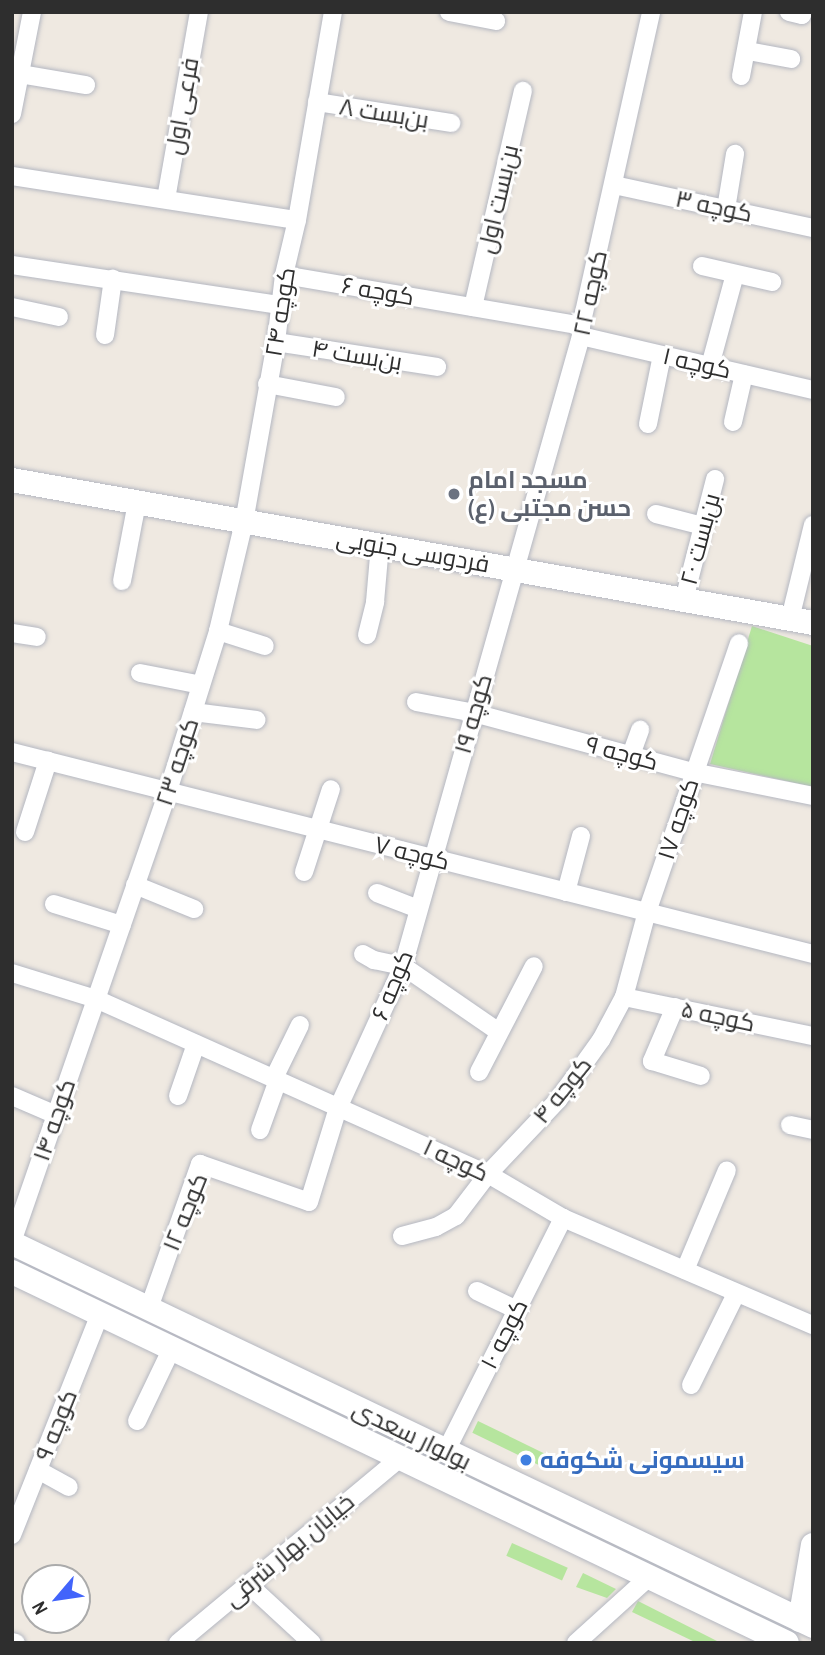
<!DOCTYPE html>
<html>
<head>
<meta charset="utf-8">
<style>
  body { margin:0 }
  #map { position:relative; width:825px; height:1655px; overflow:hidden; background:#efe9e1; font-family:"Archivo Narrow",Cairo,sans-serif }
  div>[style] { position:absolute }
  .green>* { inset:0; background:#b6e59e; transform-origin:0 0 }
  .roads { filter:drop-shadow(0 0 2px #b4b7c1) drop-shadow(0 0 2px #b4b7c1) }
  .street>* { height:18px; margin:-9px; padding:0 9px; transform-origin:9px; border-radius:9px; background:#fff }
  .secondary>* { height:24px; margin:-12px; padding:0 12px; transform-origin:12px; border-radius:12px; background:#fff }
  .dots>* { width:19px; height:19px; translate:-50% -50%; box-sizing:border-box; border:4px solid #fff; border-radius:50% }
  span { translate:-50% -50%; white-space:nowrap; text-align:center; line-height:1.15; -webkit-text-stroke:6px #fff; paint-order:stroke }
  .street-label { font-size:24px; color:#2e2e2e }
  .worship-label { font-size:24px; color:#5b616d; font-weight:700 }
  .left { translate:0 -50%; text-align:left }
  .shop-label { font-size:24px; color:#366cbe; font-weight:700 }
  .frame { position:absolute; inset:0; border:14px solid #2e2e2e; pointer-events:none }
  .north { position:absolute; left:21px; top:1564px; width:70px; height:70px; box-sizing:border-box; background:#fff; border:2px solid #ababab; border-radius:50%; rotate:241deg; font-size:19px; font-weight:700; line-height:28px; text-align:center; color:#2e2e2e }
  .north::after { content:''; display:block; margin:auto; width:24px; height:32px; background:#4264fb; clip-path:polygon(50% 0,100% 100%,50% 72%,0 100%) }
</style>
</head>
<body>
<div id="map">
  <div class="green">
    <i style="clip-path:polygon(752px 626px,813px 646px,813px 787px,710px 764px)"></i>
    <i style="left:478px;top:1421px;width:79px;height:13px;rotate:26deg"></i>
    <i style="left:512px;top:1543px;width:61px;height:14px;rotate:24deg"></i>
    <i style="clip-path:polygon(583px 1573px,616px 1589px,607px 1598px,576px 1587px)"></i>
    <i style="clip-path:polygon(638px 1601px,717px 1641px,697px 1643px,632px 1612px)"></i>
  </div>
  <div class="roads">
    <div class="street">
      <i style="left:449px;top:12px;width:48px;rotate:10.8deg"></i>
      <i style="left:789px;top:12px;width:13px;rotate:13deg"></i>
      <i style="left:802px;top:15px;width:3px;rotate:-72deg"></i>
      <i style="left:748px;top:51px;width:44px;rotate:10.5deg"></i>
      <i style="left:20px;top:74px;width:67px;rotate:9.5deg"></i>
      <i style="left:741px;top:76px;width:65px;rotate:-79.4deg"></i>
      <i style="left:317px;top:102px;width:136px;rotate:8.9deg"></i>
      <i style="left:12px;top:114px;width:104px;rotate:-78.9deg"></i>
      <i style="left:12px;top:176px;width:288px;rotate:8.8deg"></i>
      <i style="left:614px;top:185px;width:204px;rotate:12.2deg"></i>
      <i style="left:166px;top:199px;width:190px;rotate:-80deg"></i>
      <i style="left:726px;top:209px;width:56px;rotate:-80.7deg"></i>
      <i style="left:12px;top:265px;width:271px;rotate:8.5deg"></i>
      <i style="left:702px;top:266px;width:72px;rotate:12.9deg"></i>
      <i style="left:284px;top:275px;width:301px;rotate:9.7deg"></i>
      <i style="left:12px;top:307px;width:48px;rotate:12deg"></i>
      <i style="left:473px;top:307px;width:222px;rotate:-77deg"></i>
      <i style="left:105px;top:335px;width:57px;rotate:-81.9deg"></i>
      <i style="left:581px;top:336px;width:238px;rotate:13.1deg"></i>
      <i style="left:276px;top:342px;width:163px;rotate:8.8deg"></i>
      <i style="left:710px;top:366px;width:95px;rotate:-74.8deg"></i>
      <i style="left:267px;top:384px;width:70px;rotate:10.7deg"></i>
      <i style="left:733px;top:422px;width:49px;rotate:-77.1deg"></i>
      <i style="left:648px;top:424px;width:70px;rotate:-78.5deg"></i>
      <i style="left:656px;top:514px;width:49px;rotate:14.3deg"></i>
      <i style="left:122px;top:581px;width:80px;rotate:-79.2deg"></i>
      <i style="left:684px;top:600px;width:125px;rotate:-75.6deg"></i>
      <i style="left:790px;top:619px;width:97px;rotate:-76.3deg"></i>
      <i style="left:218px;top:631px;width:49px;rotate:17.7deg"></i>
      <i style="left:12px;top:633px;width:25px;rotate:9deg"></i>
      <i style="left:367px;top:635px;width:34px;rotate:-76deg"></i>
      <i style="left:375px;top:602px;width:57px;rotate:-85deg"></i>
      <i style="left:140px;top:673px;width:62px;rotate:11.1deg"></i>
      <i style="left:416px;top:702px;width:59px;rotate:10.7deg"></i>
      <i style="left:474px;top:713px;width:227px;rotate:15.1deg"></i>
      <i style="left:693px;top:772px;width:122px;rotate:11.3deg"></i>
      <i style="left:193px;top:712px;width:64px;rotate:7.1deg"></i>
      <i style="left:12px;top:752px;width:826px;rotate:14.15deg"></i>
      <i style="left:631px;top:755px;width:27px;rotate:-70deg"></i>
      <i style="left:25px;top:832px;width:75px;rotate:-72.1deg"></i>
      <i style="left:304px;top:872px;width:87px;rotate:-72deg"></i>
      <i style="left:135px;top:885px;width:64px;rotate:22.1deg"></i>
      <i style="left:566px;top:892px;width:58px;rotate:-75deg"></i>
      <i style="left:377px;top:893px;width:44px;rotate:21.3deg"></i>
      <i style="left:54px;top:904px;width:71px;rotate:17.2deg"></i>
      <i style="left:363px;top:954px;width:13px;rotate:29deg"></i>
      <i style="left:374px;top:960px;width:30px;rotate:12deg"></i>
      <i style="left:403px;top:966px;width:116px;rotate:34.5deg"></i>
      <i style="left:12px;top:973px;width:88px;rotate:17.2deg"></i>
      <i style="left:96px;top:999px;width:429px;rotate:24.1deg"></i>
      <i style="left:488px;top:1174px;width:87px;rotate:30.4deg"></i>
      <i style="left:563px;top:1218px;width:272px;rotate:23.2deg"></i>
      <i style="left:624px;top:997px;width:193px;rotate:11.7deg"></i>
      <i style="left:675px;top:1007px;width:59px;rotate:113.1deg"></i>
      <i style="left:652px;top:1061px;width:51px;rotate:17deg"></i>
      <i style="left:479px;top:1072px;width:119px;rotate:-62.6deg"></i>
      <i style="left:274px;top:1078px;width:59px;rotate:-63.9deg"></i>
      <i style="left:12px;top:1096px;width:48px;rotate:23.4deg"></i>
      <i style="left:178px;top:1096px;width:55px;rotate:-70.9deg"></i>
      <i style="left:790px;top:1125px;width:24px;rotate:12deg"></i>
      <i style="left:260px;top:1130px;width:53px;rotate:-70.2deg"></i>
      <i style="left:402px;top:1236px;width:35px;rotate:-15deg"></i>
      <i style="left:436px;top:1227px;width:23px;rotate:-29deg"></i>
      <i style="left:456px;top:1216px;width:53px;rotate:-52.7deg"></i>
      <i style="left:488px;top:1174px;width:102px;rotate:-46.6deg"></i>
      <i style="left:558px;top:1100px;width:74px;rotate:-54.4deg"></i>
      <i style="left:601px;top:1040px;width:49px;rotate:-61.9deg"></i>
      <i style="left:624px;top:997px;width:88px;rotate:-74.9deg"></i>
      <i style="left:647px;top:912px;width:284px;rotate:-71.1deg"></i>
      <i style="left:12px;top:1242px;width:477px;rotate:-70.9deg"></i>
      <i style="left:168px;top:791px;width:168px;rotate:-72.6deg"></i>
      <i style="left:218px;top:631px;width:112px;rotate:-76.6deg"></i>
      <i style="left:244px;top:522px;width:183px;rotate:-79.9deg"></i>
      <i style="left:276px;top:342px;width:67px;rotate:-83.2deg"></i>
      <i style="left:284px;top:275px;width:57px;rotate:-76.7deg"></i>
      <i style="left:297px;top:220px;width:211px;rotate:-80.2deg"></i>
      <i style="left:685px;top:1270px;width:108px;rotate:-67.2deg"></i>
      <i style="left:477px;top:1291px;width:44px;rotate:25.4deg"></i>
      <i style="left:149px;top:1308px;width:153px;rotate:-70.5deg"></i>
      <i style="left:200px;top:1164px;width:115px;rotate:19.2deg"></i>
      <i style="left:309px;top:1202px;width:98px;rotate:-72.9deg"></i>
      <i style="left:338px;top:1108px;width:156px;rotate:-65.4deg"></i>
      <i style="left:403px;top:966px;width:655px;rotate:-74.22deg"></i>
      <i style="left:581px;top:336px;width:10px;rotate:-90deg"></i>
      <i style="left:581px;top:326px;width:322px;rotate:-77.4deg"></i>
      <i style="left:691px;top:1385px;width:102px;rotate:-63.7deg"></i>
      <i style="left:137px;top:1421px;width:81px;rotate:-64.4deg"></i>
      <i style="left:446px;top:1451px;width:261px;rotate:-63.3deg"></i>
      <i style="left:38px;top:1470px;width:35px;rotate:29deg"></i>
      <i style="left:12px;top:1535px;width:238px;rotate:-68.3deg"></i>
      <i style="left:248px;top:1584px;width:87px;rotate:42.7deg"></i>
      <i style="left:12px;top:1642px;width:4px;rotate:14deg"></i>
      <i style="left:178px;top:1643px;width:289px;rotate:-39.8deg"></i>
      <i style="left:576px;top:1643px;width:98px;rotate:-42.1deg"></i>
    </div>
    <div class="secondary">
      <i style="left:12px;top:480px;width:814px;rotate:10.12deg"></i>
      <i style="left:12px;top:1243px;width:888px;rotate:25.55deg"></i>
      <i style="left:12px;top:1272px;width:859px;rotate:25.58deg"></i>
      <i style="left:800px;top:1620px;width:76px;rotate:-80.2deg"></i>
    </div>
  </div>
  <div class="dots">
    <i style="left:454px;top:494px;background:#6b7280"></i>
    <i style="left:526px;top:1460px;background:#3f7fe0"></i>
  </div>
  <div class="street-label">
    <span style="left:182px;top:106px;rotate:-80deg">فرعی اول</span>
    <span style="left:384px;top:113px;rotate:9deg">بن‌بست ۸</span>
    <span style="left:498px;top:199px;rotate:-77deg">بن‌بست اول</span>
    <span style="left:714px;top:206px;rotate:12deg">کوچه ۳</span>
    <span style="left:378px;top:291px;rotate:10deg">کوچه ۶</span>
    <span style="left:590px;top:293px;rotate:-78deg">کوچه ۲۲</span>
    <span style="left:280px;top:312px;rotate:-81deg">کوچه ۲۴</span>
    <span style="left:357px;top:355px;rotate:9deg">بن‌بست ۴</span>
    <span style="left:697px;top:363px;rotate:13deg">کوچه ۱</span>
    <span style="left:700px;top:539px;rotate:-75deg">بن‌بست ۲۰</span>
    <span style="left:413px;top:551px;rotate:10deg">فردوسی جنوبی</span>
    <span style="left:473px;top:714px;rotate:-74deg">کوچه ۱۹</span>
    <span style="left:622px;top:753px;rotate:15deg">کوچه ۹</span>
    <span style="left:177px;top:762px;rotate:-72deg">کوچه ۲۳</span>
    <span style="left:678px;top:819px;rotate:-72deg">کوچه ۱۷</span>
    <span style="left:412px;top:853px;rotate:14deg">کوچه ۷</span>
    <span style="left:392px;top:985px;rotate:-68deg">کوچه ۶</span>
    <span style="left:718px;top:1016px;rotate:12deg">کوچه ۵</span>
    <span style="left:562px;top:1090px;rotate:-51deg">کوچه ۴</span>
    <span style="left:54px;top:1120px;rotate:-71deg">کوچه ۱۴</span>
    <span style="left:456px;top:1160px;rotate:25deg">کوچه ۱</span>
    <span style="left:185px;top:1212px;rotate:-68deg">کوچه ۱۲</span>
    <span style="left:504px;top:1334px;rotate:-63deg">کوچه ۱۰</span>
    <span style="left:56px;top:1425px;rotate:-68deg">کوچه ۹</span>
    <span style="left:412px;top:1435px;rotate:26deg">بولوار سعدی</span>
    <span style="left:289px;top:1550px;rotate:-40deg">خیابان بهار شرقی</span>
  </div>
  <div class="worship-label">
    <span class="left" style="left:468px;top:494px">مسجد امام<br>حسن مجتبی (ع)</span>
  </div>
  <div class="shop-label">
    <span class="left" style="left:540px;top:1460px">سیسمونی شکوفه</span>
  </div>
  <div class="frame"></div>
  <div class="north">N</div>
</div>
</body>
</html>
